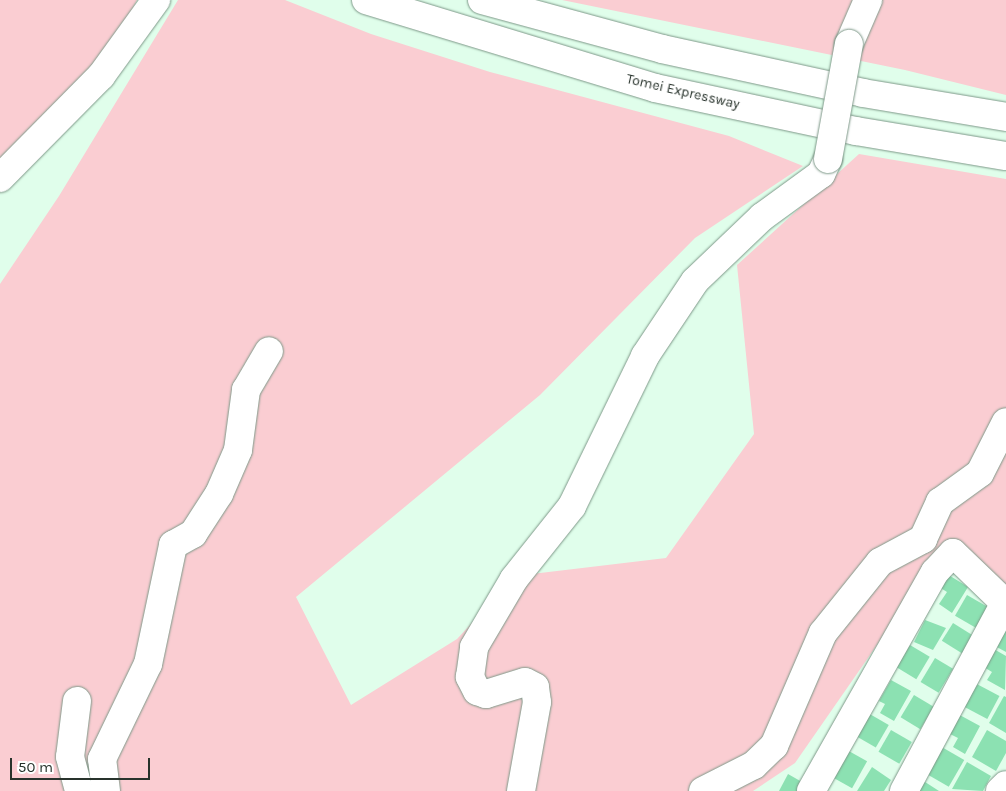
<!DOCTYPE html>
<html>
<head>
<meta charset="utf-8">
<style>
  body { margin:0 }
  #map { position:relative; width:1006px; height:791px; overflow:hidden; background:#e0feeb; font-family:Karla,sans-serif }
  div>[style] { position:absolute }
  .green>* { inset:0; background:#facdd2 }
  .building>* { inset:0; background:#8ce1b2; transform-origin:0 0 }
  .roads { filter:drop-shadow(0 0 1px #7d9888) drop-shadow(0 0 1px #7d9888) }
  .minor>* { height:28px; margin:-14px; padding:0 14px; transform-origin:14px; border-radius:14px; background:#fff }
  .highway>* { height:28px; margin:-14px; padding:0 14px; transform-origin:14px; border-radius:14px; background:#fff }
  .bridges { filter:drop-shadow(0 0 1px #7d9888) drop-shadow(0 0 1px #7d9888) }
  .minor-bridge>* { height:28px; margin:-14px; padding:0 14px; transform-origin:14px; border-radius:14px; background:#fff }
  span { translate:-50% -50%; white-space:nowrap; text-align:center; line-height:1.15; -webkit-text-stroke:4px #fff; paint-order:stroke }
  .street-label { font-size:14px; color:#28332c }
  .scale { position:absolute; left:10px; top:758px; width:140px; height:22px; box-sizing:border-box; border:2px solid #28332c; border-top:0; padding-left:6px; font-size:15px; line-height:18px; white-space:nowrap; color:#28332c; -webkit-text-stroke:4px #fff; paint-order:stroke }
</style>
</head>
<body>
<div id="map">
  <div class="green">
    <i style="clip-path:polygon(0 0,137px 0,117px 41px,0 178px)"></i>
    <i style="clip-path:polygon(178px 0,285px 0,371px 34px,490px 72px,729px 136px,803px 166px,695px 238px,540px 395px,296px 597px,351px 705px,457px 639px,515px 576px,666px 558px,754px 434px,737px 265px,859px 154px,1006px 179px,1006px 589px,956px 543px,927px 573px,795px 763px,753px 791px,0 791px,0 284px,59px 196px)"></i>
    <i style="clip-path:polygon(562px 0,1006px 0,1006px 95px,905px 70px)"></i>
  </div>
  <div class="building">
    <i style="clip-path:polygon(947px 574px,968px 587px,952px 613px,939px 604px,947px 592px,939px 587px)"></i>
    <i style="left:967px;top:595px;width:28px;height:24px;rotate:30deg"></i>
    <i style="clip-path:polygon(925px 620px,946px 628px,933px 650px,914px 642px)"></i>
    <i style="left:953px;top:623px;width:25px;height:21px;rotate:32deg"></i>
    <i style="clip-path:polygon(1006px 626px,1006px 652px,995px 646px)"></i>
    <i style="left:910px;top:645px;width:23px;height:26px;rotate:31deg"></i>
    <i style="clip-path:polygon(992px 648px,1006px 656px,1005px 690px,987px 680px,992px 672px,982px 666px)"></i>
    <i style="left:935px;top:658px;width:21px;height:28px;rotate:31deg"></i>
    <i style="clip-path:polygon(891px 680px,911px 691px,894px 721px,880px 713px,885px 704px,879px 701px)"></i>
    <i style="left:973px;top:682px;width:30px;height:26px;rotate:28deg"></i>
    <i style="left:914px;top:695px;width:23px;height:26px;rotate:31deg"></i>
    <i style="clip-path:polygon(1004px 696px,1006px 697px,1006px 733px,989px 723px)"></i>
    <i style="left:868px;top:713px;width:24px;height:26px;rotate:30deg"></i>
    <i style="clip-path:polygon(956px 713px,980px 726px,965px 754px,953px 747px,958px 738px,946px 732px)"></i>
    <i style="left:891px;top:730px;width:24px;height:25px;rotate:30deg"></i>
    <i style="clip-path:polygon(987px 730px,1006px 741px,1006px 753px,996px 771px,972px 757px)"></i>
    <i style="left:940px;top:746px;width:28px;height:31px;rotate:30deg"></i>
    <i style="left:847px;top:750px;width:23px;height:31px;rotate:29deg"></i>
    <i style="clip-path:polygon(967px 762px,991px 776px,983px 791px,952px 789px)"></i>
    <i style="clip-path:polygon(872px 767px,891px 780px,884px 791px,857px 791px)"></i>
    <i style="clip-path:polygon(788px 774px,809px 786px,806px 791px,779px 791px)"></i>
    <i style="clip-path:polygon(922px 780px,939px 791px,916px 791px)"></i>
  </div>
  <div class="roads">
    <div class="minor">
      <i style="left:849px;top:44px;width:48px;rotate:-66.6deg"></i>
      <i style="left:0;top:178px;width:144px;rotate:-45.3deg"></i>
      <i style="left:101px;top:76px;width:94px;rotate:-54.1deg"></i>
      <i style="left:77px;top:701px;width:56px;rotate:97.1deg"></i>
      <i style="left:70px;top:757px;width:35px;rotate:75deg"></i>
      <i style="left:106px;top:791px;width:32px;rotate:-97deg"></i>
      <i style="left:102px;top:759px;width:106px;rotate:-64.2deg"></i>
      <i style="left:148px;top:664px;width:122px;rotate:-78.1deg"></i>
      <i style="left:173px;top:545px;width:23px;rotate:-29deg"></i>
      <i style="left:193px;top:534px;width:48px;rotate:-57deg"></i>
      <i style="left:219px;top:494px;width:48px;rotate:-66.6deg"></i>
      <i style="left:238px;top:450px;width:61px;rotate:-82.4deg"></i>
      <i style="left:246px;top:390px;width:45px;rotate:-59.5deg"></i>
      <i style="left:521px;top:791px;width:90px;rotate:-79.8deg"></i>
      <i style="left:537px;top:702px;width:15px;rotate:-98deg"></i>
      <i style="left:535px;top:687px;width:11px;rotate:-153deg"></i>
      <i style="left:525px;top:682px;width:41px;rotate:162.9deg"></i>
      <i style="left:486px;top:694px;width:9px;rotate:-162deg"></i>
      <i style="left:477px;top:691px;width:16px;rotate:-117deg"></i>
      <i style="left:470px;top:677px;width:30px;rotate:-82deg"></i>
      <i style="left:474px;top:647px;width:79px;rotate:-59.5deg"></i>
      <i style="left:514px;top:579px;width:93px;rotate:-51.5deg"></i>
      <i style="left:572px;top:506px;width:167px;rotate:-64deg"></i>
      <i style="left:645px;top:356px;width:90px;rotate:-56.3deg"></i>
      <i style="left:695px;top:281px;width:93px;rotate:-43.7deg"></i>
      <i style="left:762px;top:217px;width:73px;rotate:-36.1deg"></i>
      <i style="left:821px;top:174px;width:17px;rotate:-65deg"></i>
      <i style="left:703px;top:791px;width:57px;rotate:-27deg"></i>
      <i style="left:754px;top:765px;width:28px;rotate:-44deg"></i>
      <i style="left:774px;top:746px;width:123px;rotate:-66.6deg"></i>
      <i style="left:823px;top:633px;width:91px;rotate:-51.2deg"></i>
      <i style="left:880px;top:562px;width:49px;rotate:-28.1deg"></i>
      <i style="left:923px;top:539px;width:41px;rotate:-65.3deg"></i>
      <i style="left:940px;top:502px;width:49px;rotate:-35.9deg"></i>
      <i style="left:980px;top:473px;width:57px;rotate:-63deg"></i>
      <i style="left:811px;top:791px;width:252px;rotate:-60.5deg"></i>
      <i style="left:935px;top:572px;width:26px;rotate:-47deg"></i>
      <i style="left:953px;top:553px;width:74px;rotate:43.9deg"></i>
      <i style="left:904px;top:791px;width:213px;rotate:-61.8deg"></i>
      <i style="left:1000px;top:791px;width:8px;rotate:-45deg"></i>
    </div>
    <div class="highway">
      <i style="left:366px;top:0;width:302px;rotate:16.9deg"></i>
      <i style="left:655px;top:88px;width:206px;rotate:12.1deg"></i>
      <i style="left:856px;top:131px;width:152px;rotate:9.5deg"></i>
      <i style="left:482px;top:0;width:187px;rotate:15.2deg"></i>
      <i style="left:662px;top:49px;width:206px;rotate:12.3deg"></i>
      <i style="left:863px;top:93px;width:145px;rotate:9.5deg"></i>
    </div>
  </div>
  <div class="bridges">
    <div class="minor-bridge">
      <i style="left:828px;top:159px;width:117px;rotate:-79.7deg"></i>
    </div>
  </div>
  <div class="street-label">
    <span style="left:683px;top:92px;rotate:13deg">Tomei Expressway</span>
  </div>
  <div class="scale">50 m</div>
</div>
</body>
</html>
